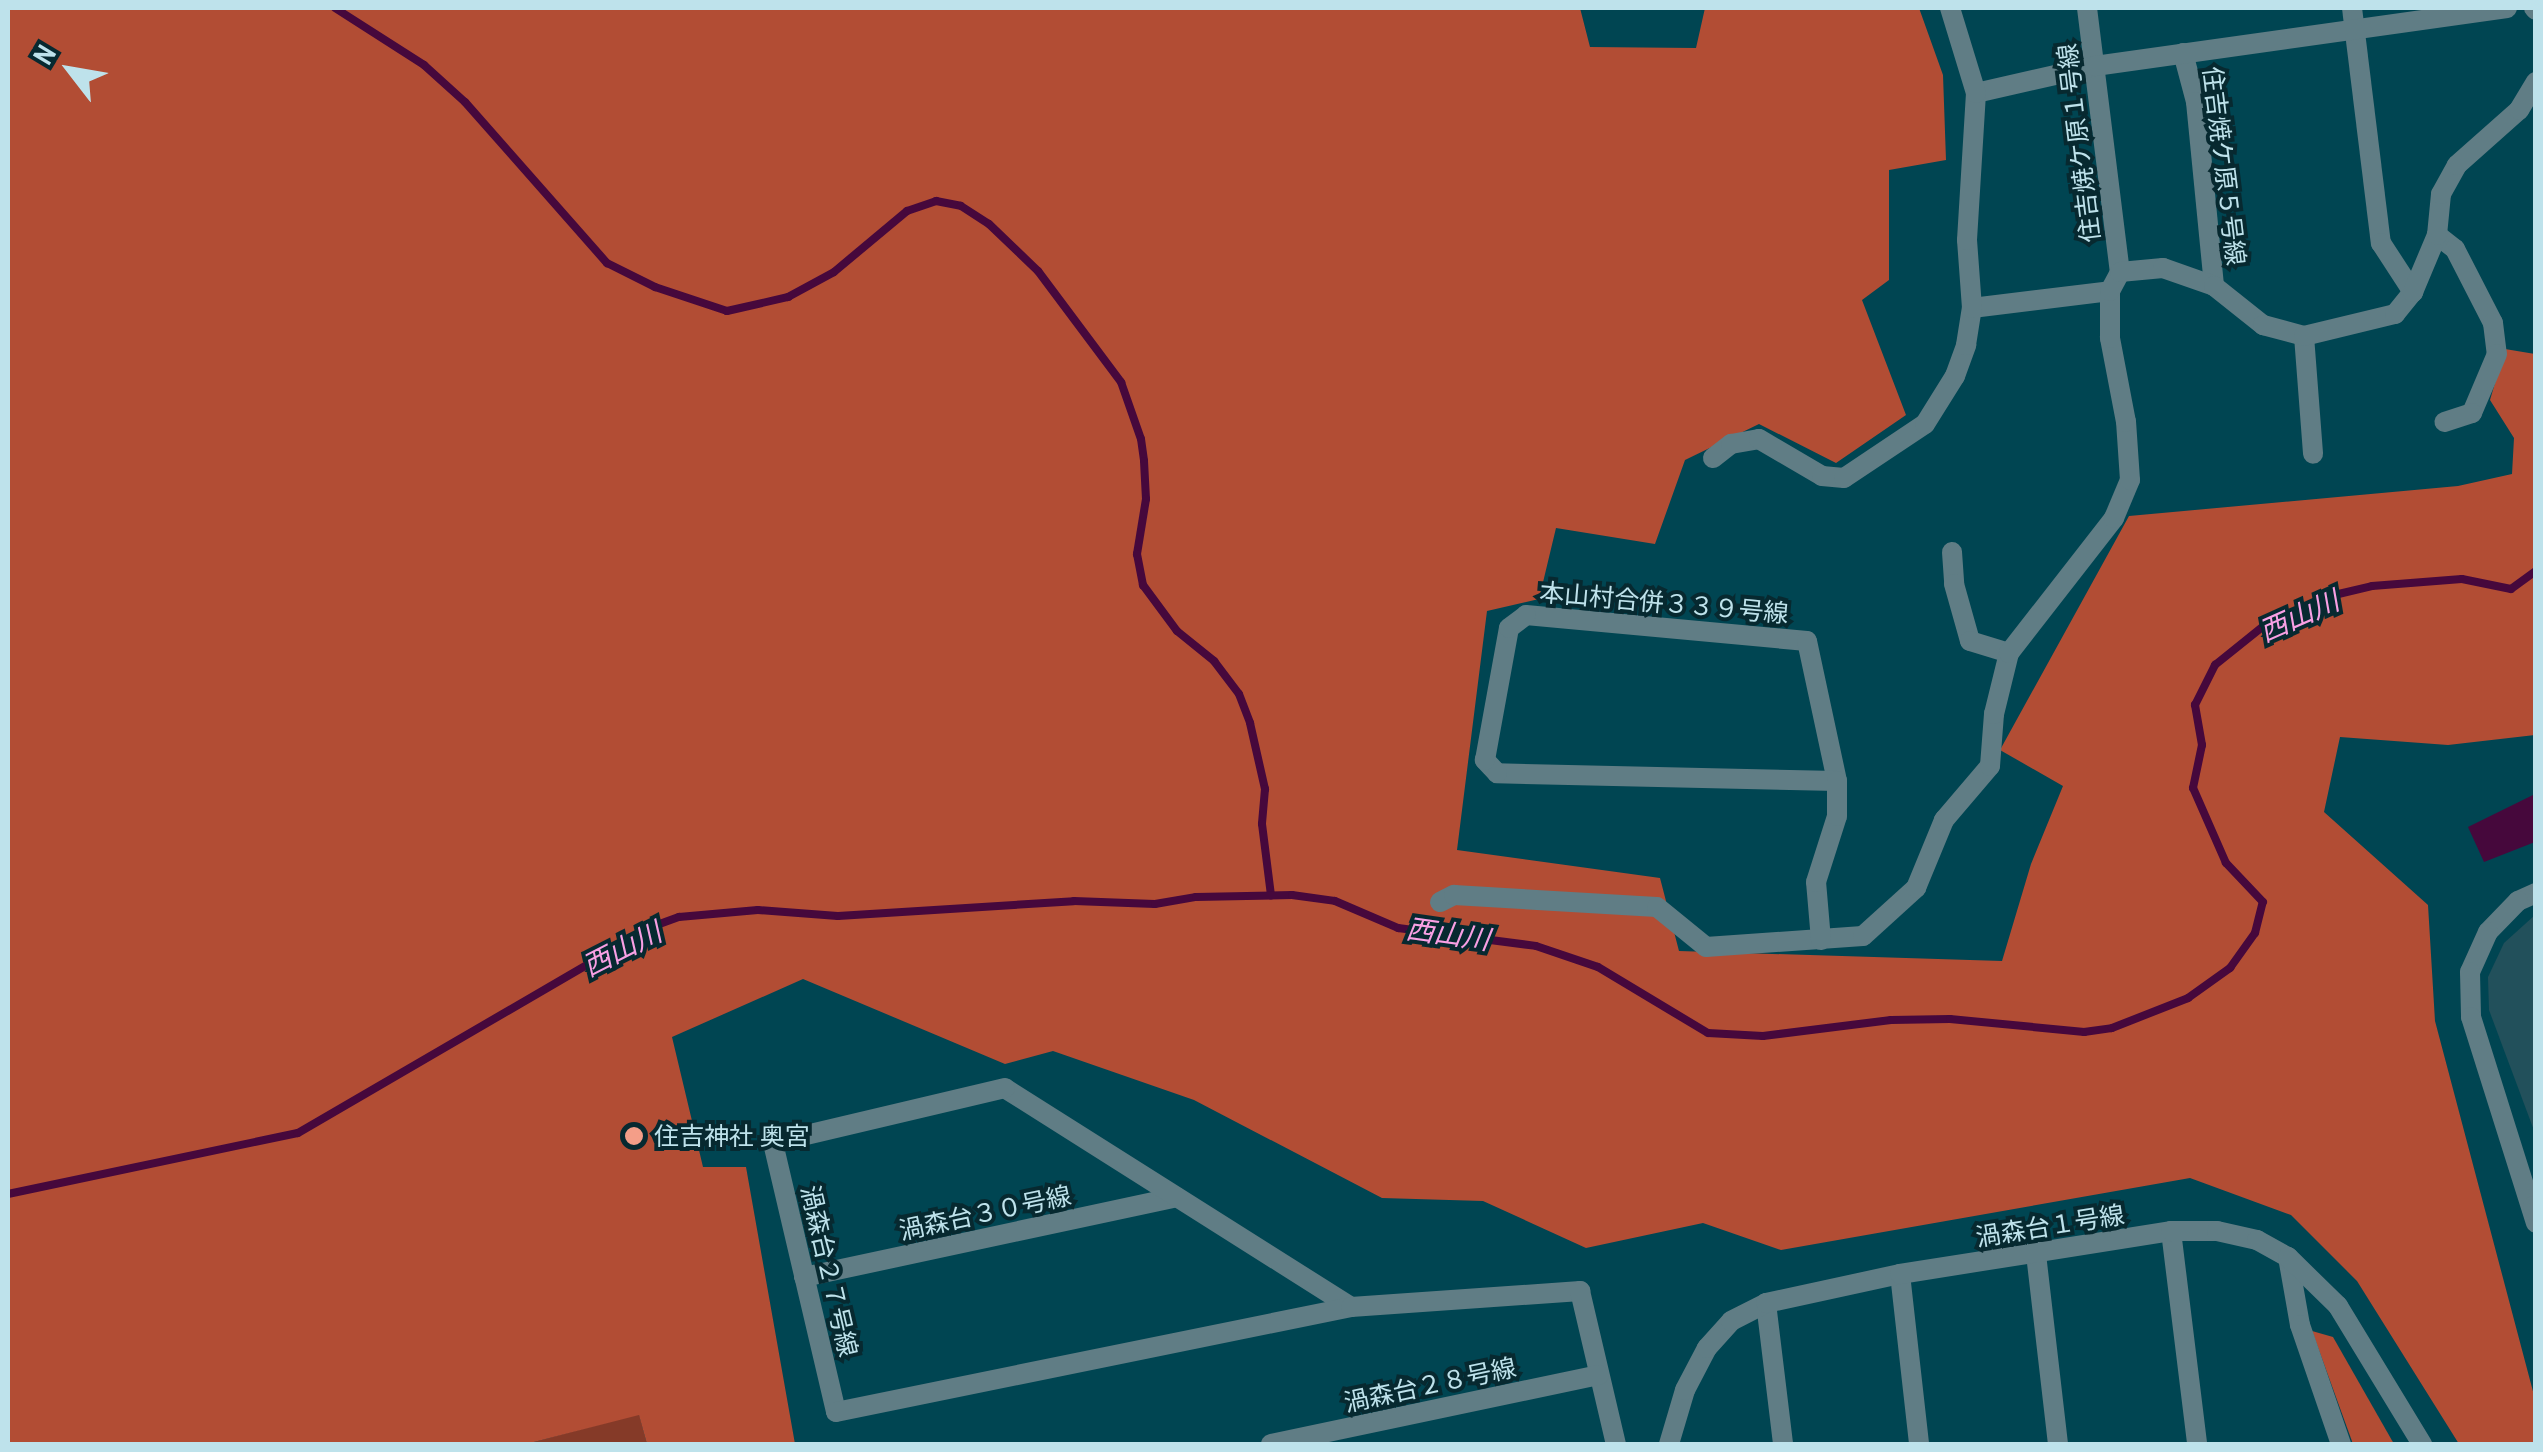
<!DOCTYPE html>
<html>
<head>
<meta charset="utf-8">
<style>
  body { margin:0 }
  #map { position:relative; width:2543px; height:1452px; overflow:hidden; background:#004552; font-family:"Archivo Narrow","Noto Sans JP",sans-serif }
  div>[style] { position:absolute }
  .built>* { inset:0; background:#22505b }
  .green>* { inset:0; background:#853a28 }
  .forest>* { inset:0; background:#b24d34 }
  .water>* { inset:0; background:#46083c }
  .stream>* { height:8px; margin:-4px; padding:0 4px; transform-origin:4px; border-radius:4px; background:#46083c }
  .minor>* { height:20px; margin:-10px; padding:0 10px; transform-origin:10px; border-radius:10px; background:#607d85 }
  .tertiary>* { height:20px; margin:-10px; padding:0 10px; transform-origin:10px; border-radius:10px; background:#607d85 }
  .dots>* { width:28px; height:28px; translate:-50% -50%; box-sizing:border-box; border:5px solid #072930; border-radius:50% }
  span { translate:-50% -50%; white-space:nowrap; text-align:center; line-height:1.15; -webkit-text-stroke:8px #072930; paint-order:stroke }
  .street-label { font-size:25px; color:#bee2eb }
  .poi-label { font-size:25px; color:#bee2eb }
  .left { translate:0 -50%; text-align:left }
  .water-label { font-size:28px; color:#f8a0e4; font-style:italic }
  .frame { position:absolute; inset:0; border:10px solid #bee2eb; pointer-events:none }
  .north { position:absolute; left:20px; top:20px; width:100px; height:100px; -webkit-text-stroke:8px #072930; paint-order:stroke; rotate:301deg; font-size:28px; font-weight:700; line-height:40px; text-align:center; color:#bee2eb }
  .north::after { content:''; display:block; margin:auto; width:35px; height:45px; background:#bee2eb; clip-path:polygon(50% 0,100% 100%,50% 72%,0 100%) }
</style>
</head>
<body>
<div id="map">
  <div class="built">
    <i style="clip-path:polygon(2535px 915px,2535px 1133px,2489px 1010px,2488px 977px,2504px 943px)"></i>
  </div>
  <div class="green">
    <i style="clip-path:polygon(639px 1414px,647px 1444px,526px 1444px)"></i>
  </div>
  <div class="forest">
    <i style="clip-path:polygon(8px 8px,1580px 8px,1590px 47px,1696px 48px,1705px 8px,1919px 8px,1943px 75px,1946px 160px,1889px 170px,1889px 280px,1862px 300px,1906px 415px,1836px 463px,1759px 424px,1685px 460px,1655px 544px,1556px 528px,1539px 599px,1487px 611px,1457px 850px,1660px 878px,1679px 951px,2002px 961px,2031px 864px,2063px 786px,2000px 750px,2129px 516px,2458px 486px,2512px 474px,2514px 438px,2490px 400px,2505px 349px,2535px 354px,2535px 735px,2448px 745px,2340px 737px,2324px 812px,2428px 905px,2435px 1021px,2535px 1399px,2535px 1444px,2459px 1444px,2357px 1281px,2291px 1215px,2190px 1178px,1781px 1250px,1703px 1223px,1586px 1248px,1483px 1201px,1382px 1198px,1194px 1100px,1053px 1051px,1005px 1064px,803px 979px,672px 1037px,703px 1167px,746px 1167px,795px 1444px,647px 1444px,639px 1415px,526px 1444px,8px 1444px)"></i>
    <i style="clip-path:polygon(2312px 1331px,2333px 1337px,2394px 1444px,2353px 1444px)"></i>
  </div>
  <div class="water">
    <i style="clip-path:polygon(2535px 794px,2535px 842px,2484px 862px,2468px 827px)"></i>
  </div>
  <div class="stream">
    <i style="left:335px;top:8px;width:106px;rotate:32.6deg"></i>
    <i style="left:424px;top:65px;width:55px;rotate:42.1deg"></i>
    <i style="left:465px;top:102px;width:215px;rotate:48.6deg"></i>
    <i style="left:607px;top:263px;width:54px;rotate:26.6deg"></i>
    <i style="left:655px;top:287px;width:76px;rotate:18.4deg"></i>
    <i style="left:727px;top:311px;width:63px;rotate:-12.9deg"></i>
    <i style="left:788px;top:297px;width:52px;rotate:-28.5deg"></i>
    <i style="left:834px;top:272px;width:95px;rotate:-39.9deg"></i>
    <i style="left:907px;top:211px;width:31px;rotate:-19deg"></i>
    <i style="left:936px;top:201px;width:25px;rotate:11deg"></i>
    <i style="left:961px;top:206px;width:33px;rotate:33deg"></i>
    <i style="left:989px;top:224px;width:68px;rotate:43.8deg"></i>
    <i style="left:1038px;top:271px;width:139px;rotate:53.2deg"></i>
    <i style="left:1121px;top:382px;width:60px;rotate:70.7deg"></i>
    <i style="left:1141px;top:439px;width:22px;rotate:82deg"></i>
    <i style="left:1144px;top:461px;width:38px;rotate:87deg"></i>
    <i style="left:1146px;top:499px;width:56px;rotate:99.3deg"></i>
    <i style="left:1137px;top:554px;width:32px;rotate:79deg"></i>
    <i style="left:1143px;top:585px;width:57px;rotate:53.5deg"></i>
    <i style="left:1177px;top:631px;width:48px;rotate:39deg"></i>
    <i style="left:1214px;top:661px;width:41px;rotate:52.9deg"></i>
    <i style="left:1239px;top:694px;width:31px;rotate:69deg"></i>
    <i style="left:1250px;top:723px;width:68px;rotate:77.2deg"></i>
    <i style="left:1265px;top:789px;width:35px;rotate:95deg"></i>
    <i style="left:1262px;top:824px;width:72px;rotate:82.8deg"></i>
    <i style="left:8px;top:1194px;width:296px;rotate:-11.9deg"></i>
    <i style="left:298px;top:1133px;width:412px;rotate:-30.2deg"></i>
    <i style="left:654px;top:926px;width:27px;rotate:-20deg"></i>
    <i style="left:679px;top:917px;width:79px;rotate:-5.1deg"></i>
    <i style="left:758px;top:910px;width:80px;rotate:4.3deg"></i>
    <i style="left:838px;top:916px;width:236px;rotate:-3.6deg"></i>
    <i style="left:1074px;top:901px;width:81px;rotate:2.1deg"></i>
    <i style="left:1155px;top:904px;width:42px;rotate:-9.7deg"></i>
    <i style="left:1196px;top:897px;width:96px;rotate:-1.2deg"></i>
    <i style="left:1292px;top:895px;width:43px;rotate:7.9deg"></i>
    <i style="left:1335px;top:901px;width:69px;rotate:23.2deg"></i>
    <i style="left:1398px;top:928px;width:139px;rotate:7.4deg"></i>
    <i style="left:1536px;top:946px;width:65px;rotate:18.7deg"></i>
    <i style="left:1598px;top:967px;width:128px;rotate:31deg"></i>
    <i style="left:1708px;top:1033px;width:55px;rotate:3.1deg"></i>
    <i style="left:1763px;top:1036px;width:129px;rotate:-7.1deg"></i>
    <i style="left:1891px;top:1020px;width:59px;rotate:-1deg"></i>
    <i style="left:1950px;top:1019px;width:135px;rotate:5.5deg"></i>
    <i style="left:2084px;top:1032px;width:28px;rotate:-8deg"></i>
    <i style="left:2112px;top:1028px;width:82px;rotate:-21.5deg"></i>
    <i style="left:2188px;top:998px;width:52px;rotate:-35.5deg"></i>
    <i style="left:2230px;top:968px;width:43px;rotate:-54.5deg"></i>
    <i style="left:2255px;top:933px;width:32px;rotate:-76deg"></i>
    <i style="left:2263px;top:902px;width:54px;rotate:-133.5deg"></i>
    <i style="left:2226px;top:863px;width:82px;rotate:-113.7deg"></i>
    <i style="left:2193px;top:788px;width:44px;rotate:-78.2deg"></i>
    <i style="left:2202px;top:745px;width:41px;rotate:-99.9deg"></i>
    <i style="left:2195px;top:705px;width:45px;rotate:-63.4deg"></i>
    <i style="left:2215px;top:665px;width:64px;rotate:-38.7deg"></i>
    <i style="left:2265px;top:625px;width:71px;rotate:-24deg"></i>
    <i style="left:2330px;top:596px;width:43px;rotate:-13.4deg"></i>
    <i style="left:2372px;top:586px;width:90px;rotate:-4.4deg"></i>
    <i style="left:2462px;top:579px;width:50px;rotate:11.5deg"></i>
    <i style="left:2511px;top:589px;width:31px;rotate:-36deg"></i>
  </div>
  <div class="minor">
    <i style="left:2087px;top:8px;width:266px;rotate:82.9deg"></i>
    <i style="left:2352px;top:8px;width:237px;rotate:83deg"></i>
    <i style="left:2381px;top:243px;width:59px;rotate:56.9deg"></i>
    <i style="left:2534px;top:8px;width:3px;rotate:45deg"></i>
    <i style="left:2183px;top:53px;width:51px;rotate:75.1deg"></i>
    <i style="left:2196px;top:102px;width:185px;rotate:84.4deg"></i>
    <i style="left:1976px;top:93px;width:122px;rotate:-12.8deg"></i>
    <i style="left:2095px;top:66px;width:416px;rotate:-8deg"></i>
    <i style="left:2437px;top:235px;width:23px;rotate:38deg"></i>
    <i style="left:2455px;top:249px;width:83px;rotate:62.8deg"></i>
    <i style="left:2493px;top:323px;width:31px;rotate:83deg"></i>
    <i style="left:2497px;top:354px;width:64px;rotate:113deg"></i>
    <i style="left:2472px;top:413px;width:29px;rotate:162deg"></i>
    <i style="left:1972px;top:308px;width:139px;rotate:-7deg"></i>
    <i style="left:2304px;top:336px;width:118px;rotate:85.6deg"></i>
    <i style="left:1713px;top:458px;width:23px;rotate:-38deg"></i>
    <i style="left:1731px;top:444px;width:28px;rotate:-10deg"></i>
    <i style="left:1759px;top:439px;width:73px;rotate:30.4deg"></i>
    <i style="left:1822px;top:476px;width:22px;rotate:5deg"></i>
    <i style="left:1844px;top:478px;width:97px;rotate:-33.7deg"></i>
    <i style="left:1925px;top:424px;width:57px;rotate:-58deg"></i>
    <i style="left:1955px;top:376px;width:33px;rotate:-70deg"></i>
    <i style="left:1966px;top:345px;width:37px;rotate:-81deg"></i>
    <i style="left:1972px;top:308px;width:68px;rotate:-94.2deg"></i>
    <i style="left:1967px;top:240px;width:147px;rotate:-86.5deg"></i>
    <i style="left:1976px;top:93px;width:89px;rotate:-107deg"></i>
    <i style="left:1952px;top:552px;width:32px;rotate:86deg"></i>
    <i style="left:1954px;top:584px;width:59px;rotate:74.3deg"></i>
    <i style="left:1970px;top:641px;width:41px;rotate:17.1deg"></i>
    <i style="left:1526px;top:615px;width:282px;rotate:5.3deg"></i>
    <i style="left:1807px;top:641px;width:143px;rotate:77.9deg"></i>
    <i style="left:1837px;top:781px;width:340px;rotate:-178.7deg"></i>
    <i style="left:1497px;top:773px;width:18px;rotate:-133deg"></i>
    <i style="left:1485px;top:760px;width:134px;rotate:-79.7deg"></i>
    <i style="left:1509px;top:628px;width:21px;rotate:-37deg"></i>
    <i style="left:2536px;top:893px;width:20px;rotate:156deg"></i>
    <i style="left:2518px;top:901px;width:43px;rotate:134.1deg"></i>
    <i style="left:2488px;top:932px;width:44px;rotate:114.2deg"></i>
    <i style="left:2470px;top:972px;width:45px;rotate:88.7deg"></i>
    <i style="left:2471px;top:1017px;width:216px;rotate:72.5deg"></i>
    <i style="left:1440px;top:902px;width:16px;rotate:-27deg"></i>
    <i style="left:1454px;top:895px;width:203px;rotate:3.4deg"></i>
    <i style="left:1657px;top:907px;width:63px;rotate:39.2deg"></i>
    <i style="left:1706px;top:947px;width:157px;rotate:-4deg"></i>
    <i style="left:1863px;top:936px;width:72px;rotate:-42.2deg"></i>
    <i style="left:1916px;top:888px;width:74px;rotate:-67.6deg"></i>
    <i style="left:1944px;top:820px;width:71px;rotate:-49.6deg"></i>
    <i style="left:1990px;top:766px;width:52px;rotate:-85.6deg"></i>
    <i style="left:1994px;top:714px;width:63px;rotate:-76.2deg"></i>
    <i style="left:2009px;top:653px;width:171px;rotate:-52.1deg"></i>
    <i style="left:2114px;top:518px;width:41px;rotate:-67.2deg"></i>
    <i style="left:2130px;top:480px;width:58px;rotate:-93.9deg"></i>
    <i style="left:2126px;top:422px;width:86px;rotate:-100.8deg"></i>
    <i style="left:2110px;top:338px;width:47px;rotate:-90deg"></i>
    <i style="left:2110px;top:291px;width:21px;rotate:-62deg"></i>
    <i style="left:2120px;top:272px;width:43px;rotate:-5.3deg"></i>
    <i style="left:2163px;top:268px;width:54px;rotate:19.4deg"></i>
    <i style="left:2214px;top:286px;width:63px;rotate:38.5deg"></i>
    <i style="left:2263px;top:325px;width:42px;rotate:15deg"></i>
    <i style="left:2304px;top:336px;width:94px;rotate:-13.6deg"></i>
    <i style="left:2395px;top:314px;width:28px;rotate:-51deg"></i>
    <i style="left:2413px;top:292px;width:62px;rotate:-67.2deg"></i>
    <i style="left:2437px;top:235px;width:41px;rotate:-84.4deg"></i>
    <i style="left:2441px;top:194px;width:33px;rotate:-61deg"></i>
    <i style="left:2457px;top:165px;width:83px;rotate:-41.6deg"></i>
    <i style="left:2519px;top:110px;width:33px;rotate:-59deg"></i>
    <i style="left:1821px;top:940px;width:58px;rotate:-94.9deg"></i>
    <i style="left:1816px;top:882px;width:69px;rotate:-72.3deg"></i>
    <i style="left:1837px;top:816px;width:35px;rotate:-90deg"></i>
    <i style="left:2171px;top:1231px;width:215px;rotate:83deg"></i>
    <i style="left:2036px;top:1254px;width:191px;rotate:83.4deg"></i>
    <i style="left:2288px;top:1257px;width:69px;rotate:80deg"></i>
    <i style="left:2300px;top:1325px;width:126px;rotate:71deg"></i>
    <i style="left:1900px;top:1274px;width:171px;rotate:83.6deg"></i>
    <i style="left:804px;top:1277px;width:381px;rotate:-12.1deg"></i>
    <i style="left:1766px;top:1303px;width:142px;rotate:83.1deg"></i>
    <i style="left:1351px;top:1307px;width:409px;rotate:-147.7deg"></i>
    <i style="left:1005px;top:1088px;width:238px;rotate:166.7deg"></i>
    <i style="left:773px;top:1143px;width:276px;rotate:76.8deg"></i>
    <i style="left:836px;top:1412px;width:526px;rotate:-11.52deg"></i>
    <i style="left:1351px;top:1307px;width:230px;rotate:-4deg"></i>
    <i style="left:1580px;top:1291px;width:157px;rotate:76.8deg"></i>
    <i style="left:1271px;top:1444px;width:335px;rotate:-11.9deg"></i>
  </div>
  <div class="tertiary">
    <i style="left:2533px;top:1206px;width:6px;rotate:59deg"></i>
    <i style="left:1669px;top:1444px;width:56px;rotate:-73.5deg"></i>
    <i style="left:1685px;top:1390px;width:47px;rotate:-62.4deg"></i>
    <i style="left:1707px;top:1348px;width:36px;rotate:-48deg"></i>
    <i style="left:1731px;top:1321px;width:39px;rotate:-27deg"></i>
    <i style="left:1766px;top:1303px;width:137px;rotate:-12.2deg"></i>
    <i style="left:1900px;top:1274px;width:274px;rotate:-9deg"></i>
    <i style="left:2171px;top:1231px;width:46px"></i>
    <i style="left:2217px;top:1231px;width:41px;rotate:12.7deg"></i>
    <i style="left:2257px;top:1240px;width:35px;rotate:29deg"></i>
    <i style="left:2288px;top:1257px;width:70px;rotate:44.4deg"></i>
    <i style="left:2338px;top:1306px;width:162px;rotate:58.7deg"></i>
  </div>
  <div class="dots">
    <i style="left:634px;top:1136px;background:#f49e88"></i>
  </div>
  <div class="street-label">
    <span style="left:2079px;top:143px;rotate:-97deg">住吉焼ケ原１号線</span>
    <span style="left:2224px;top:166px;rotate:83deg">住吉焼ケ原５号線</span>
    <span style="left:1664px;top:603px;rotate:5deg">本山村合併３３９号線</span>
    <span style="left:985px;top:1213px;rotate:-12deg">渦森台３０号線</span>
    <span style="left:2050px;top:1226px;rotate:-9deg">渦森台１号線</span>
    <span style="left:829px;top:1271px;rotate:77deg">渦森台２７号線</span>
    <span style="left:1430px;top:1385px;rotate:-12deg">渦森台２８号線</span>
  </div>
  <div class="poi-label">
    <span class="left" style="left:654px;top:1136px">住吉神社 奥宮</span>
  </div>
  <div class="water-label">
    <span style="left:2299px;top:616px;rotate:-24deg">西山川</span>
    <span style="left:1448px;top:934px;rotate:8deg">西山川</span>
    <span style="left:622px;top:949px;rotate:-27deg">西山川</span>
  </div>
  <div class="frame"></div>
  <div class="north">N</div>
</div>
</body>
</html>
